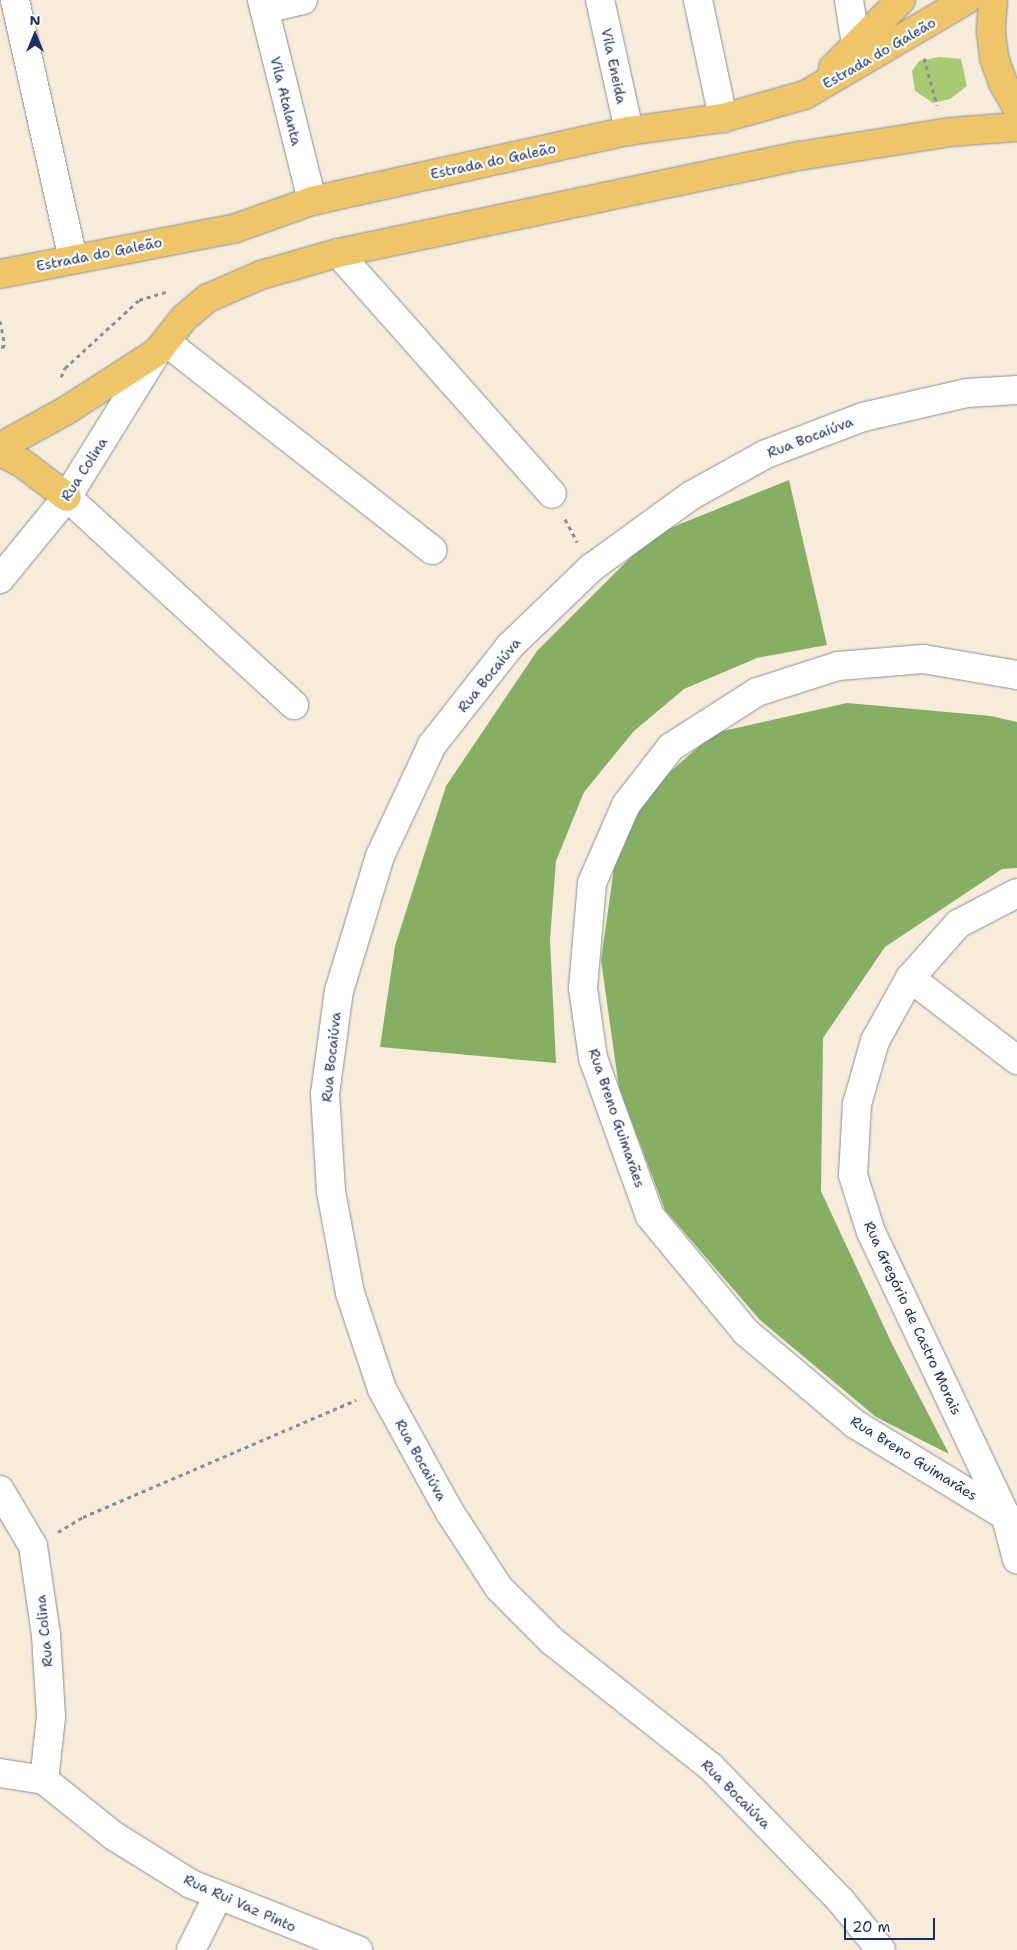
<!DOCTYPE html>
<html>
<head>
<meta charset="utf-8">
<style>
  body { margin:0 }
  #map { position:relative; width:1017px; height:1950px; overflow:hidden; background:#f6ecd9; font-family:"Shantell Sans",sans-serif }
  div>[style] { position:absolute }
  .green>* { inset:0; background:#a9ca73 }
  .forest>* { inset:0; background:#86ae65 }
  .path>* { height:3px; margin-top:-1.5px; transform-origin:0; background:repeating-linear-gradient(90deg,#888e9c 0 4px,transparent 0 8px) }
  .roads { filter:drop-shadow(0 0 1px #888e9c) drop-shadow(0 0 1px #888e9c) }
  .minor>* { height:28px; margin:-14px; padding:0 14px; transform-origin:14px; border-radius:14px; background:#fff }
  .major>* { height:28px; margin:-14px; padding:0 14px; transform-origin:14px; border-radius:14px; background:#eec569 }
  span { translate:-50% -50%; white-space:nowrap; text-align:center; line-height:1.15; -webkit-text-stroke:4.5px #fff; paint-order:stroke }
  .street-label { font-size:14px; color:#1b2f5e }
  .north { position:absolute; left:10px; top:10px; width:50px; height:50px; -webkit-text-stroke:4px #fff; paint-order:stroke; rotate:0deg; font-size:14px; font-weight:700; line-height:20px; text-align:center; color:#1b2f5e }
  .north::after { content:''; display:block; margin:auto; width:18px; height:22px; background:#1b2f5e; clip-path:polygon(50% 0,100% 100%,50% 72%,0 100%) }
  .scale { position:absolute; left:844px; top:1918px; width:91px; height:22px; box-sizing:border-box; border:2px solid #1b2f5e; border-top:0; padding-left:6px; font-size:15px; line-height:18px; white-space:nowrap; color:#1b2f5e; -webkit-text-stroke:4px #fff; paint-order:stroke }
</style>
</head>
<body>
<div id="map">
  <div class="green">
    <i style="clip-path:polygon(940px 57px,961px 59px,967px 86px,950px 99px,933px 103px,915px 91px,912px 71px,919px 61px)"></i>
  </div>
  <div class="forest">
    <i style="clip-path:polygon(789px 480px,827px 645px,757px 658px,684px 689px,634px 731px,584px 792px,556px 861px,550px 939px,556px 1063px,380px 1047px,395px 946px,446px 786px,537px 651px,653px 535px)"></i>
    <i style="clip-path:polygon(847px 703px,991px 716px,1017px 722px,1017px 868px,1002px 869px,885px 947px,823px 1038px,821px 1191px,892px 1344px,949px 1454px,876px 1417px,760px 1320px,665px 1210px,619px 1088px,601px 960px,616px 854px,652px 788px,714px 733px)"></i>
  </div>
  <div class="path">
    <i style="left:924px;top:58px;width:49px;rotate:74.5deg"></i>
    <i style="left:0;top:321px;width:25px;rotate:79deg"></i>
    <i style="left:5px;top:346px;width:5px;rotate:169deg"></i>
    <i style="left:61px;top:377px;width:10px;rotate:-66deg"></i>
    <i style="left:65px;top:368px;width:100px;rotate:-42.6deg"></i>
    <i style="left:139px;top:300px;width:28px;rotate:-17deg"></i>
    <i style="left:565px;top:519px;width:26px;rotate:62deg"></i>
    <i style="left:58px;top:1532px;width:29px;rotate:-31deg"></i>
    <i style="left:83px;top:1517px;width:297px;rotate:-23.2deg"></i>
  </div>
  <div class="roads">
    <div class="minor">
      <i style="left:15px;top:0;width:265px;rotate:77.4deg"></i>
      <i style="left:262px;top:0;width:207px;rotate:76deg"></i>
      <i style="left:600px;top:0;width:134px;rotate:77.5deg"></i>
      <i style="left:698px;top:0;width:121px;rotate:78deg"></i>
      <i style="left:849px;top:0;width:45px;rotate:81deg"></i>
      <i style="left:264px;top:9px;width:40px;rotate:-13deg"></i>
      <i style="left:338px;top:253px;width:322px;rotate:48.4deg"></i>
      <i style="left:166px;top:342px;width:338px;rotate:38deg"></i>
      <i style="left:67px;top:497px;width:308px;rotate:42.5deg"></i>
      <i style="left:0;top:579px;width:106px;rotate:-50.7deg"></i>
      <i style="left:67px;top:497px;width:171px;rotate:-58.2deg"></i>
      <i style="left:1017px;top:675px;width:95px;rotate:-170.3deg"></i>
      <i style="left:923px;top:659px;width:85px;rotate:175.3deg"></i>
      <i style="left:838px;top:666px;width:85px;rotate:162.2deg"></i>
      <i style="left:757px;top:692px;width:102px;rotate:147.4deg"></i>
      <i style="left:671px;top:747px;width:73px;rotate:127.8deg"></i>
      <i style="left:626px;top:805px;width:85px;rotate:113.6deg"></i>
      <i style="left:592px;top:883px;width:105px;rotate:94.9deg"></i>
      <i style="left:583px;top:988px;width:71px;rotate:81.9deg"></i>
      <i style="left:593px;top:1058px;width:168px;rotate:70.2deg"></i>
      <i style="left:650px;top:1216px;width:151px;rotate:50.4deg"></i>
      <i style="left:746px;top:1332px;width:143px;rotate:40.2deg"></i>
      <i style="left:855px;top:1424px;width:190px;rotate:31.4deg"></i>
      <i style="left:1017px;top:893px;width:67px;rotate:152.3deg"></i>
      <i style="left:958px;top:924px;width:72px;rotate:131.6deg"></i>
      <i style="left:910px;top:978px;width:72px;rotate:119.1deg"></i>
      <i style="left:875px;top:1041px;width:66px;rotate:105.9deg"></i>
      <i style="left:857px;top:1104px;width:71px;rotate:93.2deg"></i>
      <i style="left:853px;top:1175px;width:60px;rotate:72.5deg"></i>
      <i style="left:871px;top:1232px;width:312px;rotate:64.6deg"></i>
      <i style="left:1005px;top:1514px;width:47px;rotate:75.1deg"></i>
      <i style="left:910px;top:978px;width:135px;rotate:37.5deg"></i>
      <i style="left:0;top:1490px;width:65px;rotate:59.5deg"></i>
      <i style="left:33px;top:1546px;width:90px;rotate:81.7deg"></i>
      <i style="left:46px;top:1635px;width:82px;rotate:86.5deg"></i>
      <i style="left:51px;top:1717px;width:63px;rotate:96.3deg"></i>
      <i style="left:0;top:1773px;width:45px;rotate:9deg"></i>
      <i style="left:44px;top:1780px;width:90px;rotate:38.7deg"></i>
      <i style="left:114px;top:1836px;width:91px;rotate:31.9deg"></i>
      <i style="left:191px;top:1884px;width:180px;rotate:21.6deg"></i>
      <i style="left:191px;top:1950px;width:60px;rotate:-63.4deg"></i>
      <i style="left:881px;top:1950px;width:63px;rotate:-129.2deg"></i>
      <i style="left:841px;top:1901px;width:187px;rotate:-134.1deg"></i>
      <i style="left:711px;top:1767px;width:203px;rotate:-141.6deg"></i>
      <i style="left:552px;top:1641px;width:75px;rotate:-135deg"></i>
      <i style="left:499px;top:1588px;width:92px;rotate:-123deg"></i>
      <i style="left:449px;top:1511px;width:139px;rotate:-118.8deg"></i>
      <i style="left:382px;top:1389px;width:101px;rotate:-108.4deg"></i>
      <i style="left:350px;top:1293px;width:104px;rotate:-100.6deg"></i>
      <i style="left:331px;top:1191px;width:97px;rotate:-93.5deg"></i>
      <i style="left:325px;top:1094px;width:104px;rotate:-82.3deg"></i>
      <i style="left:339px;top:991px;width:141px;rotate:-73.1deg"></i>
      <i style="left:380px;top:856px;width:123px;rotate:-64.9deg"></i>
      <i style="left:432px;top:745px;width:126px;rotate:-51.8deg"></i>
      <i style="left:510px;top:646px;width:112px;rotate:-43.9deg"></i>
      <i style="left:591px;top:568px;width:125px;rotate:-35.9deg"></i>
      <i style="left:692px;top:495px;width:85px;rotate:-29deg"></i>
      <i style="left:766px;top:454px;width:104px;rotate:-20.9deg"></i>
      <i style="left:863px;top:417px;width:107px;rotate:-13deg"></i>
      <i style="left:967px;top:393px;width:50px;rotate:-3.4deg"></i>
    </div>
    <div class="major">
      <i style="left:993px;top:0;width:32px;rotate:94deg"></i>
      <i style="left:991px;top:32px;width:26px;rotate:83deg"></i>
      <i style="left:994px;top:58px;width:27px;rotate:70deg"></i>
      <i style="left:1003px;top:83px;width:28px;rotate:60deg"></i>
      <i style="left:833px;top:68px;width:96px;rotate:-45deg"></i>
      <i style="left:0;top:274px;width:240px;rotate:-11deg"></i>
      <i style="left:236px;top:228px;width:81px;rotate:-19.6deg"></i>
      <i style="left:312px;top:201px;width:325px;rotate:-12.5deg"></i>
      <i style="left:629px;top:131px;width:95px;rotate:-7.9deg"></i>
      <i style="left:723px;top:118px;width:85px;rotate:-15.7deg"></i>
      <i style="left:805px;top:95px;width:187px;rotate:-30.5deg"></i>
      <i style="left:0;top:447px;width:77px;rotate:-28.9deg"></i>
      <i style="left:67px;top:410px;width:107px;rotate:-32.8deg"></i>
      <i style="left:157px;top:352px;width:43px;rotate:-51.5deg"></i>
      <i style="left:184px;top:318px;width:31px;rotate:-40deg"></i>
      <i style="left:208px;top:298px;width:58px;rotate:-23.5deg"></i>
      <i style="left:261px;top:275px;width:80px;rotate:-15.9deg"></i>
      <i style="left:338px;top:253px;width:471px;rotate:-11.9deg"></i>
      <i style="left:799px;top:156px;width:154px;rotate:-9deg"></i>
      <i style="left:951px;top:132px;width:66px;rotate:-4.3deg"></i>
      <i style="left:0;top:452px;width:25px;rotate:27deg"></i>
      <i style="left:22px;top:463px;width:56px;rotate:37.1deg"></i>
    </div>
  </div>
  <div class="street-label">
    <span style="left:879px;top:53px;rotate:-30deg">Estrada do Galeão</span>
    <span style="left:614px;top:66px;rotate:78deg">Vila Eneida</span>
    <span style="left:286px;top:101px;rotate:76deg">Vila Atalanta</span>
    <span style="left:493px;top:161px;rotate:-12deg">Estrada do Galeão</span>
    <span style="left:99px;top:254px;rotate:-11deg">Estrada do Galeão</span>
    <span style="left:810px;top:437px;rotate:-21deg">Rua Bocaiúva</span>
    <span style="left:84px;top:469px;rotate:-57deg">Rua Colina</span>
    <span style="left:489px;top:675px;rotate:-51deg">Rua Bocaiúva</span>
    <span style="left:331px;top:1057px;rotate:-84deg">Rua Bocaiúva</span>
    <span style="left:617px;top:1118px;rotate:71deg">Rua Breno Guimarães</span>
    <span style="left:913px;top:1318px;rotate:65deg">Rua Gregório de Castro Morais</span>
    <span style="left:914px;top:1458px;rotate:32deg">Rua Breno Guimarães</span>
    <span style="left:421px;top:1460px;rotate:61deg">Rua Bocaiúva</span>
    <span style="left:44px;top:1631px;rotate:-96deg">Rua Colina</span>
    <span style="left:736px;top:1794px;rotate:45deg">Rua Bocaiúva</span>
    <span style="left:240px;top:1903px;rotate:24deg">Rua Rui Vaz Pinto</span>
  </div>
  <div class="north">N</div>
  <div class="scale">20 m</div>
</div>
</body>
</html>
